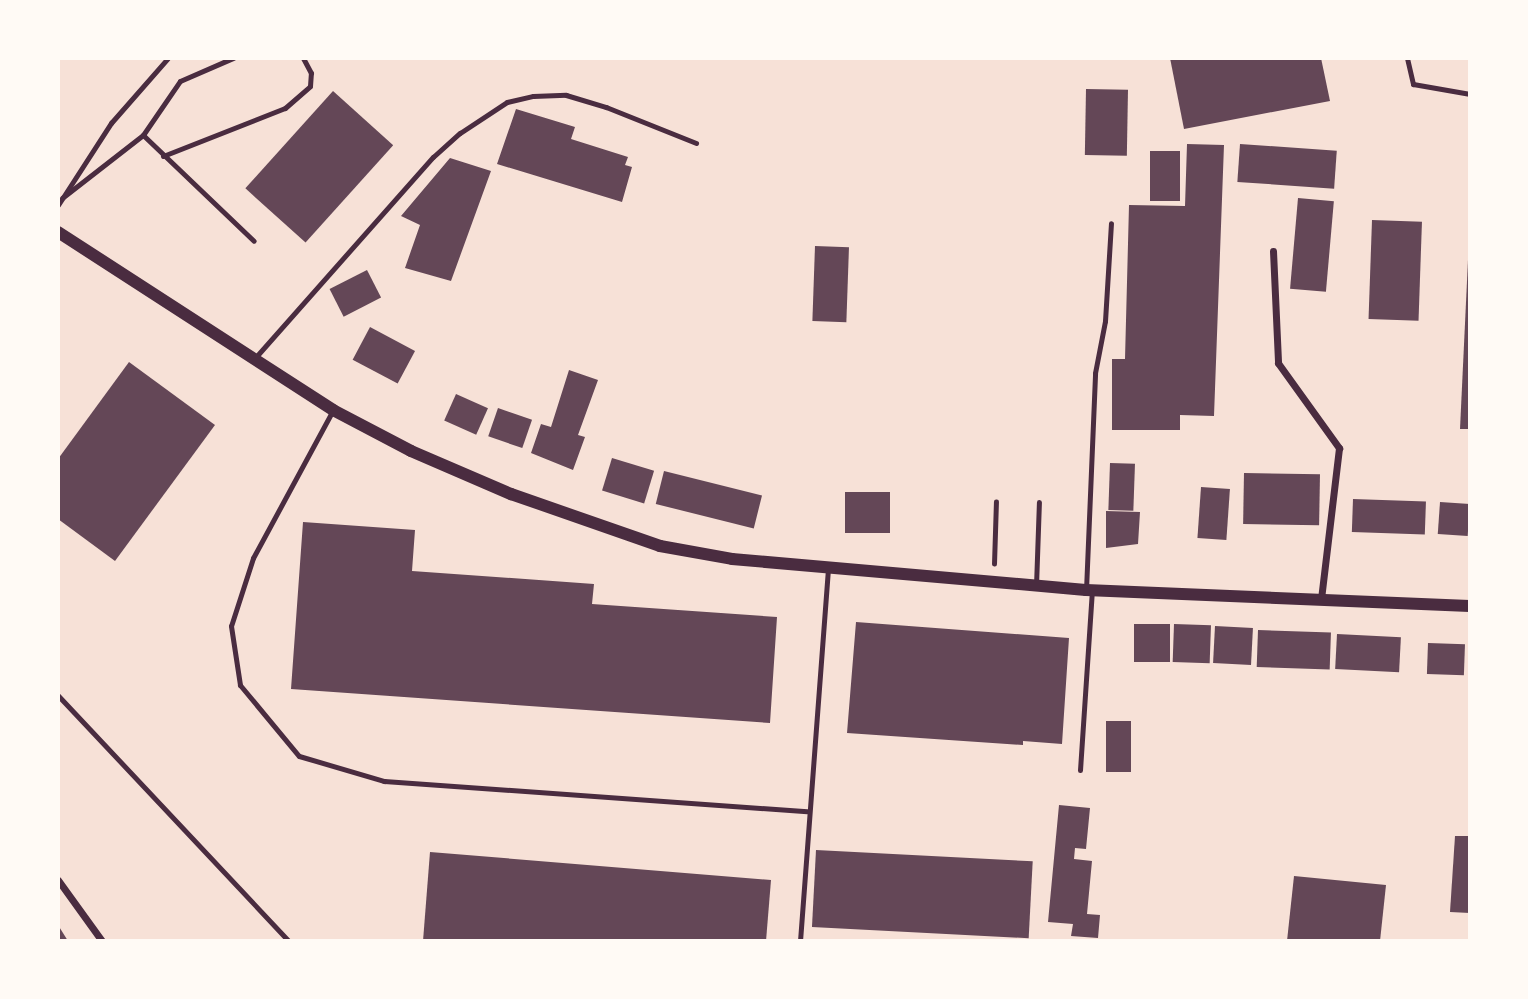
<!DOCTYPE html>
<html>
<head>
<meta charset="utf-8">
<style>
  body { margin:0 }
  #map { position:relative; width:1528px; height:999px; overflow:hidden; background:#f7e1d7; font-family:Ubuntu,sans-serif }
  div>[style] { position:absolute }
  .building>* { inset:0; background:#644757; transform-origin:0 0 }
  .path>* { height:4.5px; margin:-2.25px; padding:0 2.25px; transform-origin:2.25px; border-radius:2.25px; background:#4a2c40 }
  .service>* { height:5px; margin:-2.5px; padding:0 2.5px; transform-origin:2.5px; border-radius:2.5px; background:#4a2c40 }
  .minor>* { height:7px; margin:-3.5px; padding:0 3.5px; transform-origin:3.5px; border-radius:3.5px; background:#4a2c40 }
  .tertiary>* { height:12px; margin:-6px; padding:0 6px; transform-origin:6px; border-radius:6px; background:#4a2c40 }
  span { translate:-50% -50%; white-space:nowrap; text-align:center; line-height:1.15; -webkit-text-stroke:5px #fffaf5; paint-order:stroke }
  .frame { position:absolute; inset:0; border:60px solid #fffaf5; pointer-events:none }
</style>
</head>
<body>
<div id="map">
  <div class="building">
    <i style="clip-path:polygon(1170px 58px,1321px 58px,1330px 101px,1184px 129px)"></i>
    <i style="left:1086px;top:89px;width:42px;height:66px;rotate:1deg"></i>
    <i style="left:333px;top:91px;width:81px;height:131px;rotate:42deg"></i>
    <i style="clip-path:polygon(516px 109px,575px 127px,571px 139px,628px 157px,625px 165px,632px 167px,622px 202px,497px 164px)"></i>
    <i style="clip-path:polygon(1187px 144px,1224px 145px,1214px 416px,1180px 415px,1180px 430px,1112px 430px,1112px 359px,1125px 359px,1129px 205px,1185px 206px)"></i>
    <i style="left:1240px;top:144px;width:97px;height:38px;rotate:4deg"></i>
    <i style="left:1150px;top:151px;width:30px;height:50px"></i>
    <i style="clip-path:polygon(450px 158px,491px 171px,451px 281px,405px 268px,420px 225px,401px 216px)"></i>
    <i style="left:1298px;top:198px;width:36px;height:91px;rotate:5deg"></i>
    <i style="left:1372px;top:220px;width:50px;height:99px;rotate:2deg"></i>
    <i style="left:815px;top:246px;width:34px;height:75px;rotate:2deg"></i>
    <i style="clip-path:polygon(1468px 260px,1470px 260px,1470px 429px,1460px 429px)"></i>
    <i style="left:367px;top:270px;width:31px;height:42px;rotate:63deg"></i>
    <i style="left:370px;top:327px;width:51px;height:37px;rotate:28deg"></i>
    <i style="clip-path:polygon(129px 362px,215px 425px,115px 561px,58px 519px,58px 459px)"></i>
    <i style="clip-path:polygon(569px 370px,598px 380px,578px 435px,585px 437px,573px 470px,531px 453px,541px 424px,551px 427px)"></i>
    <i style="left:456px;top:394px;width:35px;height:29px;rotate:24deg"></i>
    <i style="left:498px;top:408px;width:36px;height:30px;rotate:19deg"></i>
    <i style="left:612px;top:458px;width:44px;height:34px;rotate:17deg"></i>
    <i style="left:1110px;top:463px;width:25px;height:47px;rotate:2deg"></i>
    <i style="left:664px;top:471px;width:101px;height:34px;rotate:14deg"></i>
    <i style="left:1244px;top:473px;width:76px;height:51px;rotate:1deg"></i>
    <i style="left:1201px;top:487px;width:29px;height:51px;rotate:4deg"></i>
    <i style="left:845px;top:492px;width:45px;height:41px"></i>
    <i style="left:1353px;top:499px;width:73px;height:33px;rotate:2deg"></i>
    <i style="left:1440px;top:502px;width:30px;height:32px;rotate:4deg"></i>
    <i style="clip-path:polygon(1106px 511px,1140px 512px,1138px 544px,1106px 548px)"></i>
    <i style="clip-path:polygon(303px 522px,415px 530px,412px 571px,594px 584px,592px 604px,777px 617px,770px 723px,291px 689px)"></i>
    <i style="clip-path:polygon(856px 622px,1069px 638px,1062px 744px,1023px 741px,1023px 745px,847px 733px)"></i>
    <i style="left:1134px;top:624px;width:36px;height:38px"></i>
    <i style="left:1174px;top:624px;width:37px;height:38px;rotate:2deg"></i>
    <i style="left:1215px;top:626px;width:38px;height:37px;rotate:3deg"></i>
    <i style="left:1258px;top:630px;width:73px;height:37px;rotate:2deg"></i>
    <i style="left:1337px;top:634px;width:64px;height:35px;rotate:3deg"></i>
    <i style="left:1428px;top:643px;width:37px;height:31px;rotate:2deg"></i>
    <i style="left:1106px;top:721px;width:25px;height:51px"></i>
    <i style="clip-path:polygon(1059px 805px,1090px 808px,1086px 849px,1075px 848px,1074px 859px,1092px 861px,1087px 914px,1100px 915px,1098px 938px,1071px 936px,1073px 924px,1048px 922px)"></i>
    <i style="clip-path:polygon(1455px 836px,1470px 836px,1470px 913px,1450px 912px)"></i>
    <i style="left:816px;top:850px;width:217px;height:77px;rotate:3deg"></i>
    <i style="clip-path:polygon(430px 852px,771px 880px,766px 941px,423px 941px)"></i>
    <i style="clip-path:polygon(1294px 876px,1386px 885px,1380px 941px,1287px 941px)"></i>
    <i style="clip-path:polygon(58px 925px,68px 941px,58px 941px)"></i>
  </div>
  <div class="path">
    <i style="left:994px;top:564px;width:62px;rotate:-88.2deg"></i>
    <i style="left:58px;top:695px;width:337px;rotate:46.8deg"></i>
  </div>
  <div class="service">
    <i style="left:1407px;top:58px;width:27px;rotate:77deg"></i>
    <i style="left:1413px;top:84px;width:58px;rotate:10deg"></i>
    <i style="left:143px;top:135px;width:65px;rotate:-55.6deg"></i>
    <i style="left:180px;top:81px;width:58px;rotate:-23.5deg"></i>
    <i style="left:163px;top:156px;width:131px;rotate:-21.5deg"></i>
    <i style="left:285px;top:108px;width:33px;rotate:-41deg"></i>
    <i style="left:310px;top:86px;width:13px;rotate:-86deg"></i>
    <i style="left:311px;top:73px;width:17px;rotate:-118deg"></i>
    <i style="left:62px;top:198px;width:103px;rotate:-37.9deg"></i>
    <i style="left:143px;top:135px;width:153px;rotate:43.7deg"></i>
    <i style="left:58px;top:205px;width:98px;rotate:-57.1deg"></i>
    <i style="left:111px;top:123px;width:86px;rotate:-48.8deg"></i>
    <i style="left:254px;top:359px;width:270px;rotate:-48.5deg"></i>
    <i style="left:433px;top:157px;width:36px;rotate:-42deg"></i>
    <i style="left:460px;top:133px;width:56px;rotate:-33.4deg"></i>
    <i style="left:507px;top:102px;width:27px;rotate:-13deg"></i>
    <i style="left:533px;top:96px;width:33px;rotate:-2deg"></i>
    <i style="left:566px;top:95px;width:42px;rotate:16.7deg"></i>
    <i style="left:606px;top:107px;width:97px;rotate:21.8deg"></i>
    <i style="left:333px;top:410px;width:168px;rotate:118.4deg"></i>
    <i style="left:253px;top:558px;width:71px;rotate:107.9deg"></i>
    <i style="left:231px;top:626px;width:60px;rotate:81.3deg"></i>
    <i style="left:240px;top:685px;width:92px;rotate:50.3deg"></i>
    <i style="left:299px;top:756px;width:89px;rotate:16.4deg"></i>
    <i style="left:384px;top:781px;width:424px;rotate:4.1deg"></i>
    <i style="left:1036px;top:586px;width:84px;rotate:-88deg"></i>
    <i style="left:1086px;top:590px;width:217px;rotate:-87.6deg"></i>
    <i style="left:1095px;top:373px;width:53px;rotate:-79.1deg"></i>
    <i style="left:1105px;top:321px;width:98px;rotate:-86.5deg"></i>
    <i style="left:1080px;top:770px;width:180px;rotate:-86.2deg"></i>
    <i style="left:800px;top:941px;width:374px;rotate:-85.7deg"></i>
  </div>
  <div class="minor">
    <i style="left:1273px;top:251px;width:112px;rotate:87.4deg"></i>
    <i style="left:1278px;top:363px;width:105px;rotate:54.3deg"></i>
    <i style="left:1339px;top:448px;width:152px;rotate:96.8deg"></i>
    <i style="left:58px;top:880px;width:75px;rotate:54.2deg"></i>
  </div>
  <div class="tertiary">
    <i style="left:58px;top:232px;width:328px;rotate:32.9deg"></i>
    <i style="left:333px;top:410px;width:88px;rotate:27.7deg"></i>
    <i style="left:411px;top:451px;width:109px;rotate:23.3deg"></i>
    <i style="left:511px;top:494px;width:158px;rotate:19.2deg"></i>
    <i style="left:660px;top:546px;width:73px;rotate:10.2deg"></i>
    <i style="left:732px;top:559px;width:355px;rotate:5deg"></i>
    <i style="left:1086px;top:590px;width:384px;rotate:2.4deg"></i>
  </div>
  <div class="frame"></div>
</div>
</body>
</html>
